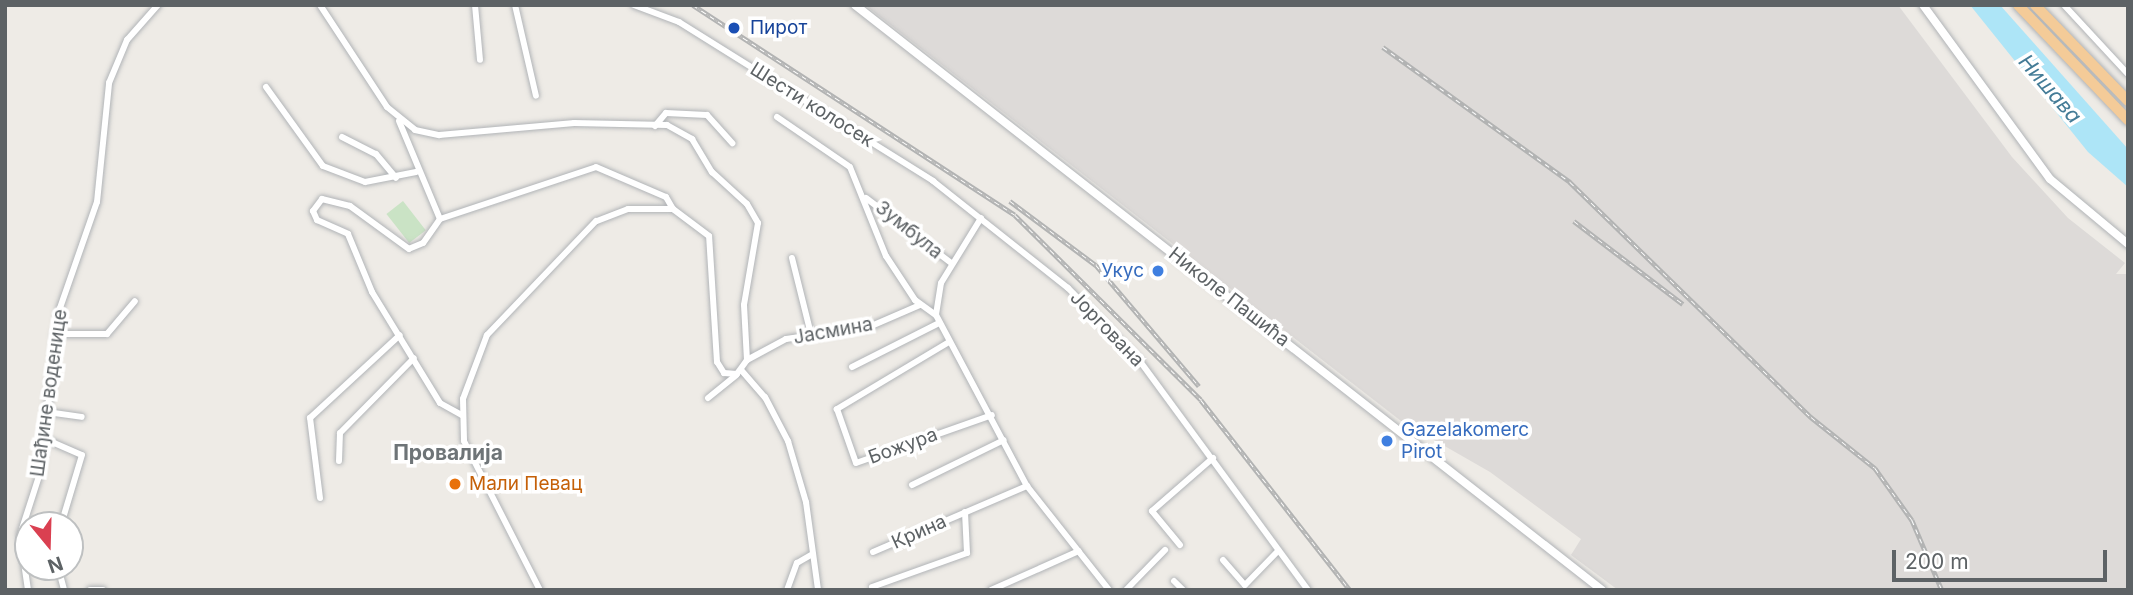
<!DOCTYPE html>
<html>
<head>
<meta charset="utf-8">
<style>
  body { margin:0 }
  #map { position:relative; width:2133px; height:595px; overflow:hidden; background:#eeebe6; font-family:Inter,sans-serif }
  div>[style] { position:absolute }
  .industrial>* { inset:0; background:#dddad8 }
  .green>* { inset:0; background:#cae3c5; transform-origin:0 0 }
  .water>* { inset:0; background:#ade5f7 }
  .roads { filter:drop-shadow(0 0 2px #b1b4b7) drop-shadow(0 0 2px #b1b4b7) }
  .minor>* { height:6px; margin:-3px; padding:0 3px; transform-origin:3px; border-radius:3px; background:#fff }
  .secondary>* { height:8px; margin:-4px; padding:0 4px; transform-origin:4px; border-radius:4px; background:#fff }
  .motorway>* { height:10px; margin:-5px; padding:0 5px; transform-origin:5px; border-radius:5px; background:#f4cb98 }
  .rail>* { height:4.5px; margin-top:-2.25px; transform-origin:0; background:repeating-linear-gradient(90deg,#fff 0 5px,#b2b3b3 0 10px); box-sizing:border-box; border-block:2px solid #b2b3b3 }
  .dots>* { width:19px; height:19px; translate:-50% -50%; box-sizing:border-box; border:4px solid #fff; border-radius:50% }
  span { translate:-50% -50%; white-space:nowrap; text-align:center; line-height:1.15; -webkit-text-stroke:7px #fff; paint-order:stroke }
  .transit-label { font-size:19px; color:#164399 }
  .left { translate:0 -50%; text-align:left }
  .street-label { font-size:19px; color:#5d6265 }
  .shop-label { font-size:19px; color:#366cbe }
  .right { translate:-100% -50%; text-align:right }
  .food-label { font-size:19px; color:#c56008 }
  .water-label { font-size:21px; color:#447c97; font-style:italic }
  .neighbourhood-label { font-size:21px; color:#6e7477; font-weight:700 }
  .frame { position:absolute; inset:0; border:7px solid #5d6265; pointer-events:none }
  .north { position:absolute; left:14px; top:511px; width:70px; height:70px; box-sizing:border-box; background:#fff; border:2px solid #bec0c1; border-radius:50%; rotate:161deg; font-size:19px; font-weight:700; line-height:28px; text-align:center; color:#5d6265 }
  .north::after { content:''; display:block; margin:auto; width:24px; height:32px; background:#da4051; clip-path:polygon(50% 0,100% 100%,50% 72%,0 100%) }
  .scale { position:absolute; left:1892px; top:550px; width:215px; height:32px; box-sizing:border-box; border:4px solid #5d6265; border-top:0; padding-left:9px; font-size:21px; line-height:24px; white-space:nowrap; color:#5d6265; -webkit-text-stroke:5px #fff; paint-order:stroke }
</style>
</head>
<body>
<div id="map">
  <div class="industrial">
    <i style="clip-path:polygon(865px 5px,1898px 5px,2012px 157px,2068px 218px,2125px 263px,2116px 274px,2128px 274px,2128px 590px,1618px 590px,1571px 555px,1581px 539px,1490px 472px,1401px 421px)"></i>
  </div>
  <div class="green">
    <i style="left:403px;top:201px;width:37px;height:21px;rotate:52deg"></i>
  </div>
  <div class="water">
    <i style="clip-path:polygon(1970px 5px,2000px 5px,2128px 149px,2128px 187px,2088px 152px)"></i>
  </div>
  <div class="roads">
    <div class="minor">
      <i style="left:320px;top:5px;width:122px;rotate:56.7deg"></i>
      <i style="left:387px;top:107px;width:36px;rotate:39deg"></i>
      <i style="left:415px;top:130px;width:25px;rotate:12deg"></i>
      <i style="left:439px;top:135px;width:136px;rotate:-5.1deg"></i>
      <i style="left:574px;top:123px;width:93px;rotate:1.2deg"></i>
      <i style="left:667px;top:125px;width:29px;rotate:29deg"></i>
      <i style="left:692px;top:139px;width:39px;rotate:59deg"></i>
      <i style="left:712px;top:172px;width:47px;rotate:42.4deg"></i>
      <i style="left:747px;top:204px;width:22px;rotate:60deg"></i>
      <i style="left:758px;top:223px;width:83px;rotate:99.7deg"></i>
      <i style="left:744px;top:305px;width:55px;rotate:86.9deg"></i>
      <i style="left:747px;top:360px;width:17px;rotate:126deg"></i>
      <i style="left:737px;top:374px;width:13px;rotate:-176deg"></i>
      <i style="left:724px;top:373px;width:13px;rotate:-122deg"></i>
      <i style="left:717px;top:362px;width:126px;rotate:-93.6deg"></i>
      <i style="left:709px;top:236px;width:45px;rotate:-143.1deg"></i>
      <i style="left:673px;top:209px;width:45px;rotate:180deg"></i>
      <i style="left:628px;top:209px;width:34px;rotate:159deg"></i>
      <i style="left:596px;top:221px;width:158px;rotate:133.7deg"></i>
      <i style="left:487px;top:335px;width:68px;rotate:110.6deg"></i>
      <i style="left:463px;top:399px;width:42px;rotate:88.6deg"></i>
      <i style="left:464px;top:441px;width:167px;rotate:63deg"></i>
      <i style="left:475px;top:5px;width:55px;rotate:84.8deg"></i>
      <i style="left:515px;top:5px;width:93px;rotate:77deg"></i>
      <i style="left:634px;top:5px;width:48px;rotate:20.7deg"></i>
      <i style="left:679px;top:22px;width:300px;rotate:32deg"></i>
      <i style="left:933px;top:181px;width:172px;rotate:38.4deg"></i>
      <i style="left:1068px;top:288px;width:101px;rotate:45.4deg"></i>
      <i style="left:1139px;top:360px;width:285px;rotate:53.7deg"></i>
      <i style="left:2064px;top:5px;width:94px;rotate:47.2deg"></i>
      <i style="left:266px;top:87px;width:97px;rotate:54.2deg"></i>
      <i style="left:323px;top:166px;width:45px;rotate:20.9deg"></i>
      <i style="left:365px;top:182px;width:52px;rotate:-11.1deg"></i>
      <i style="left:777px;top:117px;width:88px;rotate:34.4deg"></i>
      <i style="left:850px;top:167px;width:96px;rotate:68deg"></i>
      <i style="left:886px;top:256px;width:53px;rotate:56.6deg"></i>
      <i style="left:915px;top:300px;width:26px;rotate:36deg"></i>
      <i style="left:399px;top:121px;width:106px;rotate:67.3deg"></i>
      <i style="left:440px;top:219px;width:164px;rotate:-18.4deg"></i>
      <i style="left:596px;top:167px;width:76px;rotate:23.2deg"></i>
      <i style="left:666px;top:197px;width:14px;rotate:60deg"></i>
      <i style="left:655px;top:126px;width:17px;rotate:-50deg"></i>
      <i style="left:666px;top:113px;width:41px;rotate:2.8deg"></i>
      <i style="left:707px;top:115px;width:38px;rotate:48deg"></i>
      <i style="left:342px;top:137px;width:38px;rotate:27deg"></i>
      <i style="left:376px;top:154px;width:31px;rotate:50deg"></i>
      <i style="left:866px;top:198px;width:107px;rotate:37.4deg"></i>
      <i style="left:981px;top:218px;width:76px;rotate:121.6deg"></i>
      <i style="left:941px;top:283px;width:32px;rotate:99deg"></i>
      <i style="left:936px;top:315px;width:194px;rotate:62deg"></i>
      <i style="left:1027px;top:486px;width:132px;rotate:51.7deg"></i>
      <i style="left:440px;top:219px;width:29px;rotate:125deg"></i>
      <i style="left:423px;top:243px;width:15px;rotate:157deg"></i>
      <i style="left:409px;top:249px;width:73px;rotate:-143.9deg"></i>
      <i style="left:350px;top:206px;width:29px;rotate:-166deg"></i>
      <i style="left:322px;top:199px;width:15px;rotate:127deg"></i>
      <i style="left:313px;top:211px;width:10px;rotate:66deg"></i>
      <i style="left:317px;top:220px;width:34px;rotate:24deg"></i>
      <i style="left:348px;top:234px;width:63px;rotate:67.5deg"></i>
      <i style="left:372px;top:292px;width:130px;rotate:58.5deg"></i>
      <i style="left:440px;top:403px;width:25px;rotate:29deg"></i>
      <i style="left:792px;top:258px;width:78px;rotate:76deg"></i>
      <i style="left:55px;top:334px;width:52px"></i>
      <i style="left:107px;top:334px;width:43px;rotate:-49.7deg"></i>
      <i style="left:949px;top:342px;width:131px;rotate:149.1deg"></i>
      <i style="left:837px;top:409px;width:57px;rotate:70.6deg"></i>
      <i style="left:856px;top:463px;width:144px;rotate:-19.4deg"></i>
      <i style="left:747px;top:360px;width:44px;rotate:-28.3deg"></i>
      <i style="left:786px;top:339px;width:84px;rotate:-8.2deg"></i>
      <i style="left:869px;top:327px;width:56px;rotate:-23.3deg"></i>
      <i style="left:852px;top:367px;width:97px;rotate:-26.8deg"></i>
      <i style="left:742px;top:371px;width:35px;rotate:49deg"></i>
      <i style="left:765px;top:397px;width:50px;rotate:62.4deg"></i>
      <i style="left:788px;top:441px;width:64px;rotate:73.6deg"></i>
      <i style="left:806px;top:502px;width:89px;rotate:82.2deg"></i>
      <i style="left:708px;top:398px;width:36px;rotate:-39deg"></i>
      <i style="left:47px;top:412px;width:35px;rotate:8deg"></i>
      <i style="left:45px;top:439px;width:40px;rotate:23.4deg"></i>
      <i style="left:82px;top:455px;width:73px;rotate:106.7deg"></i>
      <i style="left:339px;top:461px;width:28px;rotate:-88deg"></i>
      <i style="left:340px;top:433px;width:105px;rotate:-45.4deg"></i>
      <i style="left:912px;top:485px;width:102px;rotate:-26.1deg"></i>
      <i style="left:320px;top:498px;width:81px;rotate:-97.1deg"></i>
      <i style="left:310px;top:418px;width:122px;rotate:-42.7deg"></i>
      <i style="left:1180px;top:545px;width:44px;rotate:-129.5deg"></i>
      <i style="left:1152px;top:511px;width:81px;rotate:-41deg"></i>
      <i style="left:873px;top:552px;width:168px;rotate:-23.2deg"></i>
      <i style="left:1223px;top:560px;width:33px;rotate:49deg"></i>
      <i style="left:1245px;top:585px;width:47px;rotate:-45.9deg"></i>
      <i style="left:58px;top:567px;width:24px;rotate:75deg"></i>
      <i style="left:1174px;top:581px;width:13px;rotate:45deg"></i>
      <i style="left:872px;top:587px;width:101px;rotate:-19.7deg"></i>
      <i style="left:967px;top:553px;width:41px;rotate:-92.8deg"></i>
      <i style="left:28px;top:590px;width:56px;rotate:-98.3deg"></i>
      <i style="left:20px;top:535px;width:65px;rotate:-72.1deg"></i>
      <i style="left:40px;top:473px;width:166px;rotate:-83.1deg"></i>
      <i style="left:60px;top:308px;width:112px;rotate:-70.8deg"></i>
      <i style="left:97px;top:202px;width:120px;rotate:-84.2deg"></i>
      <i style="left:109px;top:83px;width:47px;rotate:-67.3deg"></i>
      <i style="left:127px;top:40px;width:47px;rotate:-48.5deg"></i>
      <i style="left:90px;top:590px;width:13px"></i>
      <i style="left:787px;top:590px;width:29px;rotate:-70deg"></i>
      <i style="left:797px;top:563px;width:16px;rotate:-30deg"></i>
      <i style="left:991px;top:590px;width:96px;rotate:-23.9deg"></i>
      <i style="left:1126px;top:590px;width:56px;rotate:-45.7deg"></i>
    </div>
    <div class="secondary">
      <i style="left:855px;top:5px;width:949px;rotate:38.07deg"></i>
      <i style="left:1923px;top:5px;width:215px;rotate:53.9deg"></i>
      <i style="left:2050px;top:179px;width:102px;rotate:39.8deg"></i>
    </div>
    <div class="motorway">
      <i style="left:2018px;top:5px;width:159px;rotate:46.3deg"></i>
      <i style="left:2035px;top:5px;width:134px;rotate:45.9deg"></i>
    </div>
  </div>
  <div class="rail">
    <i style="left:693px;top:5px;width:384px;rotate:33.1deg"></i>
    <i style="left:1015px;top:215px;width:262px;rotate:44.8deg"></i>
    <i style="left:1201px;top:400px;width:241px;rotate:51.9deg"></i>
    <i style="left:1383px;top:47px;width:231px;rotate:35.8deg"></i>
    <i style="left:1570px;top:182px;width:337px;rotate:44.3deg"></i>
    <i style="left:1811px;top:417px;width:82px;rotate:38.6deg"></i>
    <i style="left:1875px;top:468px;width:64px;rotate:54.6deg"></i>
    <i style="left:1912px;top:520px;width:76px;rotate:66.8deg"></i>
    <i style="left:1010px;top:201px;width:107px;rotate:36.7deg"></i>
    <i style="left:1096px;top:265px;width:159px;rotate:49.6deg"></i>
    <i style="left:1574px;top:221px;width:137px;rotate:37.3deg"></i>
  </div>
  <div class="dots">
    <i style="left:734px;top:28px;background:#1a4fb4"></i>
    <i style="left:1158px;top:271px;background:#3f7fe0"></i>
    <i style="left:1387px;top:441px;background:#3f7fe0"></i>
    <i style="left:455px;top:484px;background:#e8710a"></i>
  </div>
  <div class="transit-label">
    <span class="left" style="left:750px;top:28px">Пирот</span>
  </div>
  <div class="street-label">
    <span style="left:812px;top:105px;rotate:32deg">Шести колосек</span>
    <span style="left:909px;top:230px;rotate:39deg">Зумбула</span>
    <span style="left:1229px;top:297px;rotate:38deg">Николе Пашића</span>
    <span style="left:1107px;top:329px;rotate:46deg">Јоргована</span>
    <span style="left:833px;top:331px;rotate:-10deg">Јасмина</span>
    <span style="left:49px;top:393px;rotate:-82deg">Шађине воденице</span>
    <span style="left:903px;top:446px;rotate:-20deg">Божура</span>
    <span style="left:919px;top:532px;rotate:-24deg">Крина</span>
  </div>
  <div class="shop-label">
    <span class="right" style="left:1144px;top:271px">Укус</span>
    <span class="left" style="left:1401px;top:441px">Gazelakomerc<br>Pirot</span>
  </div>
  <div class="food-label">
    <span class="left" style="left:469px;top:484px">Мали Певац</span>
  </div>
  <div class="water-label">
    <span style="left:2050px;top:89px;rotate:49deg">Нишава</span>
  </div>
  <div class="neighbourhood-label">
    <span style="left:448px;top:453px">Провалија</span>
  </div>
  <div class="frame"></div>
  <div class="north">N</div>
  <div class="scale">200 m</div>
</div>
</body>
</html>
